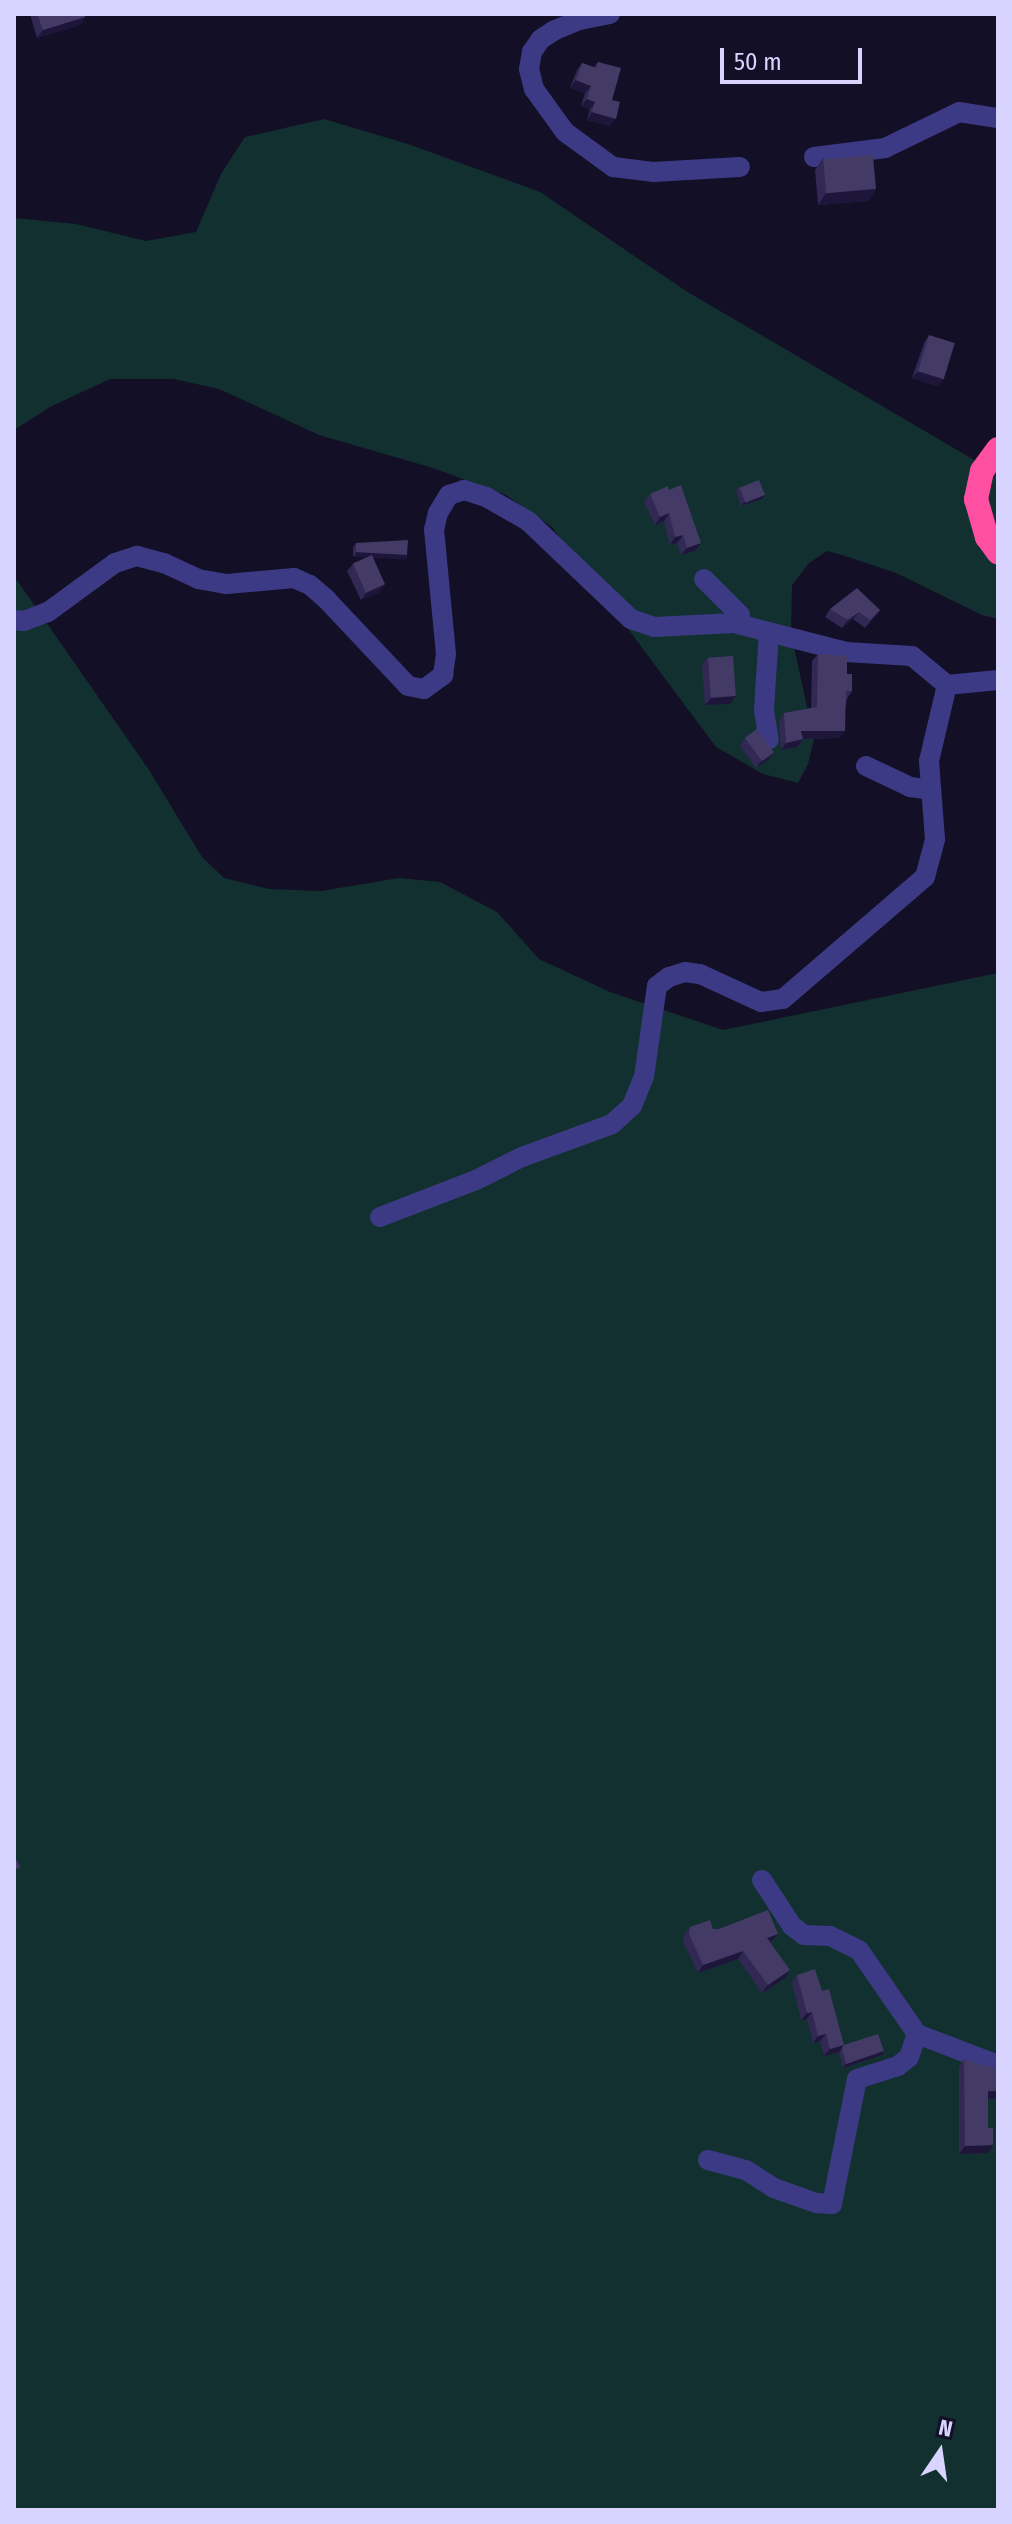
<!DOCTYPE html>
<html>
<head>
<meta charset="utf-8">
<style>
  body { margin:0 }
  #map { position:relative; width:1012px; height:2524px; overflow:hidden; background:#130f26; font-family:"Fira Sans Condensed",sans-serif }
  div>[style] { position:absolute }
  .green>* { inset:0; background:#12302f }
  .minor>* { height:20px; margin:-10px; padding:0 10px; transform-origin:10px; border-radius:10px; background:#3d3a85 }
  .highway>* { height:24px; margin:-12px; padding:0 12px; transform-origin:12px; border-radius:12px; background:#ff4fa3 }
  .wall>* { inset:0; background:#312854 }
  .shaded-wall>* { inset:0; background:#1d163a; transform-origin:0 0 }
  .building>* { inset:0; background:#433a66; transform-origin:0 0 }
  span { translate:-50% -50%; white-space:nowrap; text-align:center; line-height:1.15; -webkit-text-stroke:7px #130f26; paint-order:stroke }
  .frame { position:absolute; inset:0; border:16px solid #d9d4ff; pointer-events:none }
  .north { position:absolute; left:900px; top:2412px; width:80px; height:80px; -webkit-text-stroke:6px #130f26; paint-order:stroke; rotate:13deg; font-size:22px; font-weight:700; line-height:32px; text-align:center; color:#d9d4ff }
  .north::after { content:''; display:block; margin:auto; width:28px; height:36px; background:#d9d4ff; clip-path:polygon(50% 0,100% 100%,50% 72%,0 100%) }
  .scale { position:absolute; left:720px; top:48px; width:142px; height:36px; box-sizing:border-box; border:4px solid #d9d4ff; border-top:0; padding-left:10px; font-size:24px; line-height:28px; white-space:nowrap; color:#d9d4ff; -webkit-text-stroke:6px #130f26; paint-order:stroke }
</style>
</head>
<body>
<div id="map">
  <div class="green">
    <i style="clip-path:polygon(324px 119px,408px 144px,540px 192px,686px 291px,998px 474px,998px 619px,982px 615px,896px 573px,842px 555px,827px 551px,809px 563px,792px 585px,791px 633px,814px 739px,808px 764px,798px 783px,763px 774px,716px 747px,552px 527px,506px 495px,433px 468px,319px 435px,219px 389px,174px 379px,110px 379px,50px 407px,14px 430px,14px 218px,76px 224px,146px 241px,196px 232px,221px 174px,245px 137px)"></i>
    <i style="clip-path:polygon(14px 576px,149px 770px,202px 857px,224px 878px,269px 889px,321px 891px,399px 878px,440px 882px,497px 912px,539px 959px,610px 992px,723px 1030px,998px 973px,998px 2510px,14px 2510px)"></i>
  </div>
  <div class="minor">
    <i style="left:610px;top:14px;width:32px;rotate:169deg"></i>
    <i style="left:579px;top:20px;width:26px;rotate:157deg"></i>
    <i style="left:555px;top:30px;width:17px;rotate:147deg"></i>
    <i style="left:541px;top:39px;width:16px;rotate:125deg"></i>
    <i style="left:532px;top:52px;width:17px;rotate:100deg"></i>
    <i style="left:529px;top:69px;width:21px;rotate:76deg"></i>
    <i style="left:534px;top:89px;width:53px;rotate:54.2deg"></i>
    <i style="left:565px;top:132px;width:59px;rotate:36.1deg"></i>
    <i style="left:613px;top:167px;width:40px;rotate:7.1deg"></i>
    <i style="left:653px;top:172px;width:87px;rotate:-3.3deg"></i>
    <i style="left:814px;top:157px;width:72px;rotate:-7.2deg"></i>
    <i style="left:885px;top:148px;width:82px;rotate:-25.9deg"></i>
    <i style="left:959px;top:112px;width:39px;rotate:9deg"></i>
    <i style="left:704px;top:579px;width:51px;rotate:45deg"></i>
    <i style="left:740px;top:615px;width:9px;rotate:90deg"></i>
    <i style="left:14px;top:620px;width:10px;rotate:6deg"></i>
    <i style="left:24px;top:621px;width:26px;rotate:-21deg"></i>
    <i style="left:48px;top:612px;width:83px;rotate:-36.2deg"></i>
    <i style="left:115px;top:563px;width:23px;rotate:-18deg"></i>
    <i style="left:137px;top:556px;width:28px;rotate:15deg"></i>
    <i style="left:164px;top:563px;width:38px;rotate:25deg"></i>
    <i style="left:198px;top:579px;width:29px;rotate:10deg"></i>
    <i style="left:227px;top:584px;width:67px;rotate:-5.1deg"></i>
    <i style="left:294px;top:578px;width:17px;rotate:24deg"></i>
    <i style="left:310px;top:585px;width:23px;rotate:41deg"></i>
    <i style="left:327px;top:600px;width:118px;rotate:46.7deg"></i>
    <i style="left:408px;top:686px;width:16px;rotate:11deg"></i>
    <i style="left:424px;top:689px;width:24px;rotate:-36deg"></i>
    <i style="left:443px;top:675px;width:21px;rotate:-82deg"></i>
    <i style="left:446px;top:654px;width:125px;rotate:-95.5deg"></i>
    <i style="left:434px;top:530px;width:17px;rotate:-77deg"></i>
    <i style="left:438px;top:513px;width:21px;rotate:-59deg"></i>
    <i style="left:449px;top:495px;width:16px;rotate:-18deg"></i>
    <i style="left:464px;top:490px;width:23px;rotate:18deg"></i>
    <i style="left:486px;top:497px;width:48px;rotate:29.7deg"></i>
    <i style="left:528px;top:521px;width:142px;rotate:43.6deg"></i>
    <i style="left:631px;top:619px;width:24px;rotate:19deg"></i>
    <i style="left:654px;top:627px;width:80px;rotate:-2.9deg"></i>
    <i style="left:734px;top:623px;width:116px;rotate:14.5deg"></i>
    <i style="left:846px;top:652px;width:66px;rotate:3.5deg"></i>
    <i style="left:912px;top:656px;width:45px;rotate:39.6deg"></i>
    <i style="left:947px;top:685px;width:51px;rotate:-5.6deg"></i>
    <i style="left:769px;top:632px;width:78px;rotate:93.7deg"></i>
    <i style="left:764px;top:710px;width:30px;rotate:81deg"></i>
    <i style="left:866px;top:766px;width:49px;rotate:25.5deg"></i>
    <i style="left:910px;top:787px;width:21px;rotate:8deg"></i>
    <i style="left:380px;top:1217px;width:103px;rotate:-21.1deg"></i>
    <i style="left:476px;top:1180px;width:51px;rotate:-26.6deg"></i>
    <i style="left:522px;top:1157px;width:96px;rotate:-20.1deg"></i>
    <i style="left:612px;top:1124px;width:27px;rotate:-42deg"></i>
    <i style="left:632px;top:1106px;width:31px;rotate:-68deg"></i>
    <i style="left:644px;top:1077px;width:92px;rotate:-81.9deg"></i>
    <i style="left:657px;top:986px;width:15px;rotate:-37deg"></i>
    <i style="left:669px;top:977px;width:17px;rotate:-17deg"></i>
    <i style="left:685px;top:972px;width:15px;rotate:8deg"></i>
    <i style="left:700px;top:974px;width:67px;rotate:24.7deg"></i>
    <i style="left:761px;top:1002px;width:22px;rotate:-8deg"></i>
    <i style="left:783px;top:999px;width:187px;rotate:-40.7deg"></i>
    <i style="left:925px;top:877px;width:39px;rotate:-75deg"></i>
    <i style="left:935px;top:839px;width:78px;rotate:-94.4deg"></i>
    <i style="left:929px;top:761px;width:78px;rotate:-76.7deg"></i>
    <i style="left:762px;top:1880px;width:55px;rotate:56.9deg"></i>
    <i style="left:792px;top:1926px;width:15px;rotate:37deg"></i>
    <i style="left:804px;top:1935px;width:26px;rotate:2deg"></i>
    <i style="left:830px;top:1936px;width:32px;rotate:26deg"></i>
    <i style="left:859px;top:1950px;width:102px;rotate:55.4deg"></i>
    <i style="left:917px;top:2034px;width:87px;rotate:20.9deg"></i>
    <i style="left:708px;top:2160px;width:39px;rotate:15deg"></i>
    <i style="left:746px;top:2170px;width:33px;rotate:33deg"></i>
    <i style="left:774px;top:2188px;width:45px;rotate:19.7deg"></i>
    <i style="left:816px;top:2203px;width:16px;rotate:4deg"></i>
    <i style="left:832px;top:2204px;width:127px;rotate:-78.7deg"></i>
    <i style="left:857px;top:2079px;width:43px;rotate:-17.6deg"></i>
    <i style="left:898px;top:2066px;width:14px;rotate:-39deg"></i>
    <i style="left:909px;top:2057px;width:24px;rotate:-71deg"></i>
  </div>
  <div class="highway">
    <i style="left:998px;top:449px;width:27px;rotate:126deg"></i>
    <i style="left:982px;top:471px;width:29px;rotate:102deg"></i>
    <i style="left:976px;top:499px;width:40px;rotate:74deg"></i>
    <i style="left:987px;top:537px;width:19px;rotate:54deg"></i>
  </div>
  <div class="wall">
    <i style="clip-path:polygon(30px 14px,84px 14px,85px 17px,80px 25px,37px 38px)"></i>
    <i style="clip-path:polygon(598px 62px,612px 100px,610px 126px,587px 120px,590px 109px,581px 106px,585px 93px,570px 88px,577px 70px,582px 63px,594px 67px)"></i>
    <i style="clip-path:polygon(823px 158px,876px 189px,868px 201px,818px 205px,815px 170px)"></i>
    <i style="clip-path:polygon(929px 335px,944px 378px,938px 386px,912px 378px,924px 343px)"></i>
    <i style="clip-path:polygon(739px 487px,765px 495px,762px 499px,741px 506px,736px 491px)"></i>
    <i style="clip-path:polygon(650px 494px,701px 543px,695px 551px,681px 555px,677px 543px,670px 545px,664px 521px,655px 525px,644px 502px)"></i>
    <i style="clip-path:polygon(356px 543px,404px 559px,373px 557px,380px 592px,361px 600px,347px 571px,353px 564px,367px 557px,353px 556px,353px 547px)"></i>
    <i style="clip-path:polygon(830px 609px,880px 610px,865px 628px,853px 619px,842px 628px,825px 617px)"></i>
    <i style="clip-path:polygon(818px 654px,847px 674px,852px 691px,847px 699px,839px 738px,803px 739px,797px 747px,781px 750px,779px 721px,784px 713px,811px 708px,812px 661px)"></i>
    <i style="clip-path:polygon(708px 657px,730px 704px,705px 705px,702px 665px)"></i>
    <i style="clip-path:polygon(745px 738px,768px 760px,756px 768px,740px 746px)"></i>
    <i style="clip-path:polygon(690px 1927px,719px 1929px,772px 1941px,770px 1942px,785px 1978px,762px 1993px,738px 1959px,698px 1973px,683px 1942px,684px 1935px)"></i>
    <i style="clip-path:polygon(797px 1975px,822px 1991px,844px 2045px,882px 2055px,843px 2068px,839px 2052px,824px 2056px,820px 2041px,813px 2043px,807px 2019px,801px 2020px,792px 1983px)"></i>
    <i style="clip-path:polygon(964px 2059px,995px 2099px,988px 2099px,988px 2153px,959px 2154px,959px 2067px)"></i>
  </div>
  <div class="shaded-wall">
    <i style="clip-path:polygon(85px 17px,80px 25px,37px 38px,43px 30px)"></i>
    <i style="clip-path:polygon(576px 80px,591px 86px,585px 93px,570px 88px)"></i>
    <i style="clip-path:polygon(587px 99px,595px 102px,590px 109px,581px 106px)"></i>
    <i style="clip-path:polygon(592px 112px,616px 119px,610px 126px,587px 120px)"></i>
    <i style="clip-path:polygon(876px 189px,868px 201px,818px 205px,826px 193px)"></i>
    <i style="clip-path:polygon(918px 371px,944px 378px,938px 386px,912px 378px)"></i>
    <i style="clip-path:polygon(765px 495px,762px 499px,741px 506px,744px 502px)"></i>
    <i style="clip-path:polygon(669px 513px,664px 521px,655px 525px,660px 517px)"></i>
    <i style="clip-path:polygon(683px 535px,677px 543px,670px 545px,675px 537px)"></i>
    <i style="clip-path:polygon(701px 543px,695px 551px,681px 555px,687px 548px)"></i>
    <i style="left:356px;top:552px;width:51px;height:5px;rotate:3deg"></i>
    <i style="clip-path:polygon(385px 584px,380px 592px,361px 600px,366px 593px)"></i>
    <i style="clip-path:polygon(859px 612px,853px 619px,842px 628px,848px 620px)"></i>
    <i style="clip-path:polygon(736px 696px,730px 704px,705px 705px,711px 698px)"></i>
    <i style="clip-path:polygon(801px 731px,845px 731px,839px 738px,796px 739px)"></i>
    <i style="clip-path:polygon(803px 739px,797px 747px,781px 750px,786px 743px)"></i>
    <i style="clip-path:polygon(774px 752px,768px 760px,756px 768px,762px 760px)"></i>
    <i style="clip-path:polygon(778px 1934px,772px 1941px,762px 1945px,767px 1938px)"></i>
    <i style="clip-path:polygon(743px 1951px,738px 1959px,698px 1973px,703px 1965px)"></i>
    <i style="clip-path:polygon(790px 1970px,785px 1978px,762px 1993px,768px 1985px)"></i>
    <i style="clip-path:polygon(812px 2012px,807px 2019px,801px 2020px,807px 2013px)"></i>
    <i style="clip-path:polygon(826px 2034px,820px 2041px,813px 2043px,818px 2036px)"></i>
    <i style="clip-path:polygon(844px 2045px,839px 2052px,824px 2056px,830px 2049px)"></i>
    <i style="clip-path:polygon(884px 2051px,882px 2055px,843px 2068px,846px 2064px)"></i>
    <i style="clip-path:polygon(988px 2091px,998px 2091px,998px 2094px,995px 2099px,983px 2099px)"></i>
    <i style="clip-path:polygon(993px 2145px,988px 2153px,959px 2154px,965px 2146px)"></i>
  </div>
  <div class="building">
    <i style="clip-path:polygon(37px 14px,84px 14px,85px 17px,43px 30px)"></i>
    <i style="clip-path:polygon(598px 62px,621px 68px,612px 100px,620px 102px,616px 119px,592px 112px,595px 102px,587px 99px,591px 86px,576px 80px,582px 63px,596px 68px)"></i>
    <i style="left:873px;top:155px;width:34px;height:50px;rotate:85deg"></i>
    <i style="left:929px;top:335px;width:27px;height:38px;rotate:17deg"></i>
    <i style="left:759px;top:480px;width:16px;height:21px;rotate:68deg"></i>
    <i style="clip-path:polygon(681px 485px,701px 543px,687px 548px,683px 535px,675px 537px,669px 513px,660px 517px,650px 494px,668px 486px,669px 490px)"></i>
    <i style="clip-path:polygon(408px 540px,407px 555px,356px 552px,356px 543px)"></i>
    <i style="left:372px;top:555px;width:32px;height:21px;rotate:66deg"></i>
    <i style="clip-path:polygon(857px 588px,880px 610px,870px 620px,859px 612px,848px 620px,830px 609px)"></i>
    <i style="clip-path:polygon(818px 654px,847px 656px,847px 674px,852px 674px,852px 691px,846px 691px,845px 731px,801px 731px,803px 739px,786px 743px,784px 713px,817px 707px)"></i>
    <i style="left:733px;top:656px;width:40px;height:25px;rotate:86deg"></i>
    <i style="left:757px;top:729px;width:29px;height:15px;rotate:54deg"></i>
    <i style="clip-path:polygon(14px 1855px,20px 1867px,14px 1870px)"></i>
    <i style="clip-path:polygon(768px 1910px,778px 1934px,767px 1938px,790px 1970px,768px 1985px,743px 1951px,703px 1965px,689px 1934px,690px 1927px,710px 1920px,713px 1929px,719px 1929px)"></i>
    <i style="clip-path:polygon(815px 1969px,822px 1991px,829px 1989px,844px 2045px,830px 2049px,826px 2034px,818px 2036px,812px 2012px,807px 2013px,797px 1975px)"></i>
    <i style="clip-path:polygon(878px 2034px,884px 2051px,846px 2064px,842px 2048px,844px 2045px)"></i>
    <i style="clip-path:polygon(964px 2059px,998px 2069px,998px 2091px,988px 2091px,988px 2128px,993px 2128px,993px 2145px,965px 2146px)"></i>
  </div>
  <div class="frame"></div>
  <div class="north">N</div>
  <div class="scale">50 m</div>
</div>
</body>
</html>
